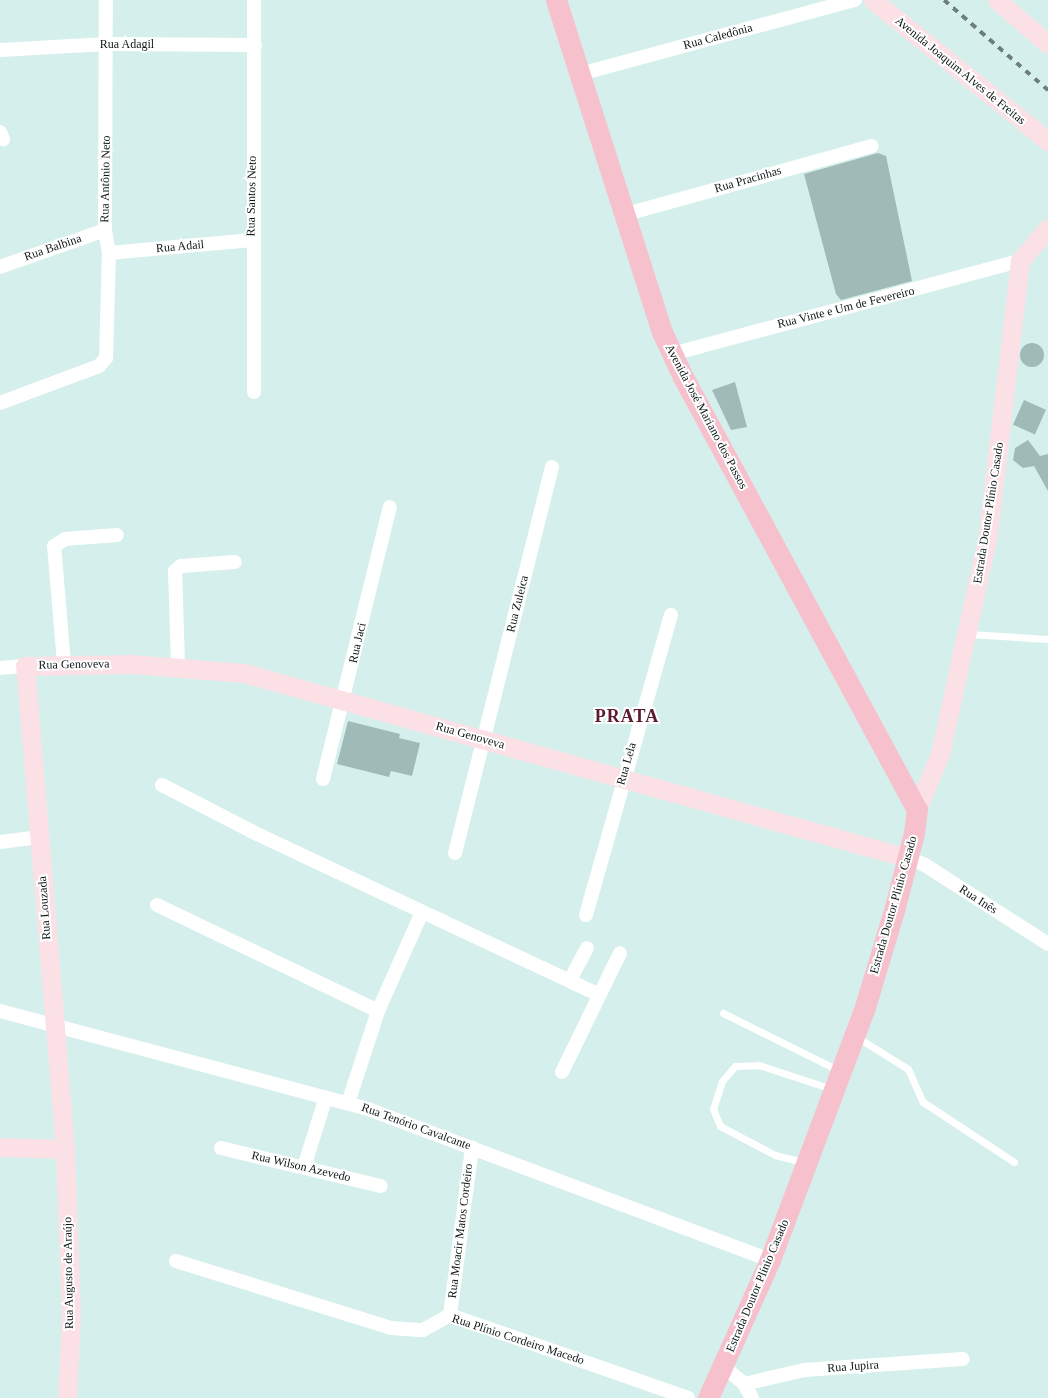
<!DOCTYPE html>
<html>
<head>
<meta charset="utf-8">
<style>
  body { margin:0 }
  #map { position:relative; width:1048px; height:1398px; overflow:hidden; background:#d5f0ec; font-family:"Times New Roman",serif }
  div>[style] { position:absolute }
  .building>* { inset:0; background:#a0bab7; transform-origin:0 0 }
  .round { border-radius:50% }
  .lane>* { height:7px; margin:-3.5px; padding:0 3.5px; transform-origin:3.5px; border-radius:3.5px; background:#fff }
  .street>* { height:14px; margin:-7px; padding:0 7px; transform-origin:7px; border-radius:7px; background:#fff }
  .secondary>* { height:19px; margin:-9.5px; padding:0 9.5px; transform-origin:9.5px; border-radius:9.5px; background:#fbe0e6 }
  .primary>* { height:21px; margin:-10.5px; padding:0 10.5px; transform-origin:10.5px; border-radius:10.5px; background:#f7c0cd }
  .rail>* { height:4px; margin-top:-2px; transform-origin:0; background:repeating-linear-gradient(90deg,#6d7e7c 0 6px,transparent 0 12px) }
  span { translate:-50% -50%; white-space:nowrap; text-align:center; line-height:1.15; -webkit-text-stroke:4px #fff; paint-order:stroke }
  .street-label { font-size:12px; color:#0e1716 }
  .district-label { font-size:18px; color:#5e1a2f; font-weight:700; letter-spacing:1px }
</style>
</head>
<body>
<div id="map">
  <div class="building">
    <i style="clip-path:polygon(878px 153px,886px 156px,912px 281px,841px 300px,836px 294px,804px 174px)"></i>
    <i class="round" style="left:1020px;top:343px;width:24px;height:24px"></i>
    <i style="clip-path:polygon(735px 382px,747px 427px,731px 430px,712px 390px)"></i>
    <i style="left:1024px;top:400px;width:24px;height:27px;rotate:24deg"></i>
    <i style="clip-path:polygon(1028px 440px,1040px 456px,1048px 454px,1048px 491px,1034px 466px,1023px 468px,1013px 460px,1015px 448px)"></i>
    <i style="clip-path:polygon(348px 721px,400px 734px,399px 738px,420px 743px,412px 776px,391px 771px,389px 777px,337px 764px)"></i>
  </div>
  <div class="lane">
    <i style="left:968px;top:634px;width:80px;rotate:3.6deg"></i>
    <i style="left:723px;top:1013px;width:128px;rotate:26.4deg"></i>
    <i style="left:855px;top:1036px;width:62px;rotate:31.9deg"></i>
    <i style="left:908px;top:1069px;width:36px;rotate:66deg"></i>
    <i style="left:923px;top:1102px;width:109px;rotate:33.4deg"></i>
    <i style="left:803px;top:1162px;width:29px;rotate:-166deg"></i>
    <i style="left:775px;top:1155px;width:62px;rotate:-152.2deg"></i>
    <i style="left:720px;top:1126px;width:18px;rotate:-112deg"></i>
    <i style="left:713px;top:1109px;width:29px;rotate:-72deg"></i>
    <i style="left:722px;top:1081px;width:20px;rotate:-49deg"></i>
    <i style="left:735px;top:1066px;width:24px;rotate:-2deg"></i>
    <i style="left:759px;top:1065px;width:77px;rotate:18.2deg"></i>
  </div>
  <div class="street">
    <i style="left:0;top:50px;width:107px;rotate:-3.2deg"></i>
    <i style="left:107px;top:44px;width:148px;rotate:0.4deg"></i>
    <i style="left:580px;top:74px;width:285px;rotate:-15.1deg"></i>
    <i style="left:0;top:132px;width:8px;rotate:67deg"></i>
    <i style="left:623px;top:215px;width:258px;rotate:-15.5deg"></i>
    <i style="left:109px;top:253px;width:144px;rotate:-5.2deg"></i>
    <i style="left:0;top:267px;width:111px;rotate:-19.4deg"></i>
    <i style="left:672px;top:354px;width:360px;rotate:-15deg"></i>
    <i style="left:254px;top:392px;width:392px;rotate:-90deg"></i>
    <i style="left:0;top:403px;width:106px;rotate:-20.5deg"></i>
    <i style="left:99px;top:366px;width:11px;rotate:-49deg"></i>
    <i style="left:106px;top:358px;width:105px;rotate:-88.4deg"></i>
    <i style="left:109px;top:253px;width:23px;rotate:-100deg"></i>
    <i style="left:105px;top:230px;width:230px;rotate:-89.8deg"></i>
    <i style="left:64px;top:664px;width:118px;rotate:-94.8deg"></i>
    <i style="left:54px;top:546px;width:13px;rotate:-32deg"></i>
    <i style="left:65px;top:539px;width:52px;rotate:-4.4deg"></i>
    <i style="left:178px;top:665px;width:94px;rotate:-91.8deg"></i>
    <i style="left:175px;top:571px;width:8px;rotate:-40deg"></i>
    <i style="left:181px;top:566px;width:54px;rotate:-4.2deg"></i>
    <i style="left:0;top:668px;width:25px;rotate:-5deg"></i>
    <i style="left:323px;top:779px;width:280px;rotate:-76.2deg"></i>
    <i style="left:162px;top:785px;width:102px;rotate:27.3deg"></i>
    <i style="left:253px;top:832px;width:382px;rotate:25.2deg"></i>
    <i style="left:0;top:842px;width:40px;rotate:-7.1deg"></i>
    <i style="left:455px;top:853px;width:398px;rotate:-75.9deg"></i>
    <i style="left:908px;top:858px;width:18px;rotate:22deg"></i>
    <i style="left:925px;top:865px;width:146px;rotate:32.7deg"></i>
    <i style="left:157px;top:905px;width:245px;rotate:25.6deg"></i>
    <i style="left:586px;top:915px;width:312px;rotate:-74.2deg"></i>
    <i style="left:570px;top:980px;width:36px;rotate:-62deg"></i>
    <i style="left:0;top:1011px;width:381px;rotate:14.9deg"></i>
    <i style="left:368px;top:1109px;width:429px;rotate:20.6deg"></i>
    <i style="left:562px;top:1072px;width:132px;rotate:-64deg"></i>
    <i style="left:348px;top:1103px;width:97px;rotate:-71.9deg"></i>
    <i style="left:378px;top:1011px;width:108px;rotate:-66deg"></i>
    <i style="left:221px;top:1148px;width:164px;rotate:13.4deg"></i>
    <i style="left:304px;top:1167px;width:73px;rotate:-72.6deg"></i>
    <i style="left:176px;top:1261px;width:225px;rotate:17.3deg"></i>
    <i style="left:391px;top:1328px;width:32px;rotate:4deg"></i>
    <i style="left:423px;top:1330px;width:31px;rotate:-29deg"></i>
    <i style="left:450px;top:1315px;width:252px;rotate:19.2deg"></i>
    <i style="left:450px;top:1315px;width:169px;rotate:-82.5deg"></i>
    <i style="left:724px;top:1367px;width:26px;rotate:40deg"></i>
    <i style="left:744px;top:1384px;width:16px;rotate:60deg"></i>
    <i style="left:744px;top:1384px;width:62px;rotate:-13.1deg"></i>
    <i style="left:804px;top:1370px;width:159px;rotate:-4deg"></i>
  </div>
  <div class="secondary">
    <i style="left:873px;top:0;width:225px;rotate:38.9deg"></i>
    <i style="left:997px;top:0;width:67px;rotate:40.8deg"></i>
    <i style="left:917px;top:809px;width:60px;rotate:-67.3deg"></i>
    <i style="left:940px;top:754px;width:226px;rotate:-77.7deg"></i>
    <i style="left:988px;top:533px;width:274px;rotate:-83.3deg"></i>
    <i style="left:1020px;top:261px;width:43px;rotate:-49.7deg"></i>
    <i style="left:0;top:1147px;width:65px;rotate:1.8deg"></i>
    <i style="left:67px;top:1398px;width:83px;rotate:-87.2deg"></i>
    <i style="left:71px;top:1315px;width:166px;rotate:-92.1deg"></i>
    <i style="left:65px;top:1149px;width:485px;rotate:-94.7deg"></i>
    <i style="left:25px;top:666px;width:106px;rotate:-1.1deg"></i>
    <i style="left:131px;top:664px;width:113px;rotate:4.6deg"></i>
    <i style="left:244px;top:673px;width:689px;rotate:15.57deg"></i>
  </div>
  <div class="primary">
    <i style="left:556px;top:0;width:349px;rotate:72.3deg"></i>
    <i style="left:662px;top:332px;width:50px;rotate:65deg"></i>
    <i style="left:683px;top:377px;width:491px;rotate:61.6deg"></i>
    <i style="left:917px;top:809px;width:24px;rotate:97deg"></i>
    <i style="left:914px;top:833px;width:76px;rotate:104.4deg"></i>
    <i style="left:895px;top:907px;width:104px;rotate:106.7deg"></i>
    <i style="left:865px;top:1007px;width:270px;rotate:110.6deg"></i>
    <i style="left:770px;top:1260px;width:151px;rotate:114.2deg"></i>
  </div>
  <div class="rail">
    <i style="left:944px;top:0;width:138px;rotate:40.9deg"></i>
  </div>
  <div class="street-label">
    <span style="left:718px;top:37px;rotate:-15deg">Rua Caledônia</span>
    <span style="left:127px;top:45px">Rua Adagil</span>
    <span style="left:960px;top:71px;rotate:39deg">Avenida Joaquim Alves de Freitas</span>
    <span style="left:106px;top:179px;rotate:-89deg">Rua Antônio Neto</span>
    <span style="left:748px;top:180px;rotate:-16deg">Rua Pracinhas</span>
    <span style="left:252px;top:196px;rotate:-89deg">Rua Santos Neto</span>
    <span style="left:180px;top:247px;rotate:-5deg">Rua Adail</span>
    <span style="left:53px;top:248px;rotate:-19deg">Rua Balbina</span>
    <span style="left:846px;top:308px;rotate:-14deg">Rua Vinte e Um de Fevereiro</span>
    <span style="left:706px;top:417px;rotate:62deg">Avenida José Mariano dos Passos</span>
    <span style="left:989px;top:513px;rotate:-81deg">Estrada Doutor Plínio Casado</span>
    <span style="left:518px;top:604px;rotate:-76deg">Rua Zuleica</span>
    <span style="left:358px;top:643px;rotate:-77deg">Rua Jaci</span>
    <span style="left:74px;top:665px;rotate:-1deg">Rua Genoveva</span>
    <span style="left:470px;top:736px;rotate:16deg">Rua Genoveva</span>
    <span style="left:627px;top:764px;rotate:-74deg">Rua Lela</span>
    <span style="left:978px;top:900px;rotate:33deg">Rua Inês</span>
    <span style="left:894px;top:905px;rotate:-74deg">Estrada Doutor Plínio Casado</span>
    <span style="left:45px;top:908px;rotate:-94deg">Rua Louzada</span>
    <span style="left:416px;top:1127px;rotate:20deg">Rua Tenório Cavalcante</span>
    <span style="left:301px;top:1167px;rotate:13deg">Rua Wilson Azevedo</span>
    <span style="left:461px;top:1231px;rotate:-83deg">Rua Moacir Matos Cordeiro</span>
    <span style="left:69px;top:1273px;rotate:-91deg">Rua Augusto de Araújo</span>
    <span style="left:758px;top:1286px;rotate:-67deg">Estrada Doutor Plínio Casado</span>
    <span style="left:518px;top:1340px;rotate:18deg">Rua Plínio Cordeiro Macedo</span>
    <span style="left:853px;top:1367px;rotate:-4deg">Rua Jupira</span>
  </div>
  <div class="district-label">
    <span style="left:627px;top:716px">PRATA</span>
  </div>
</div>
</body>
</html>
